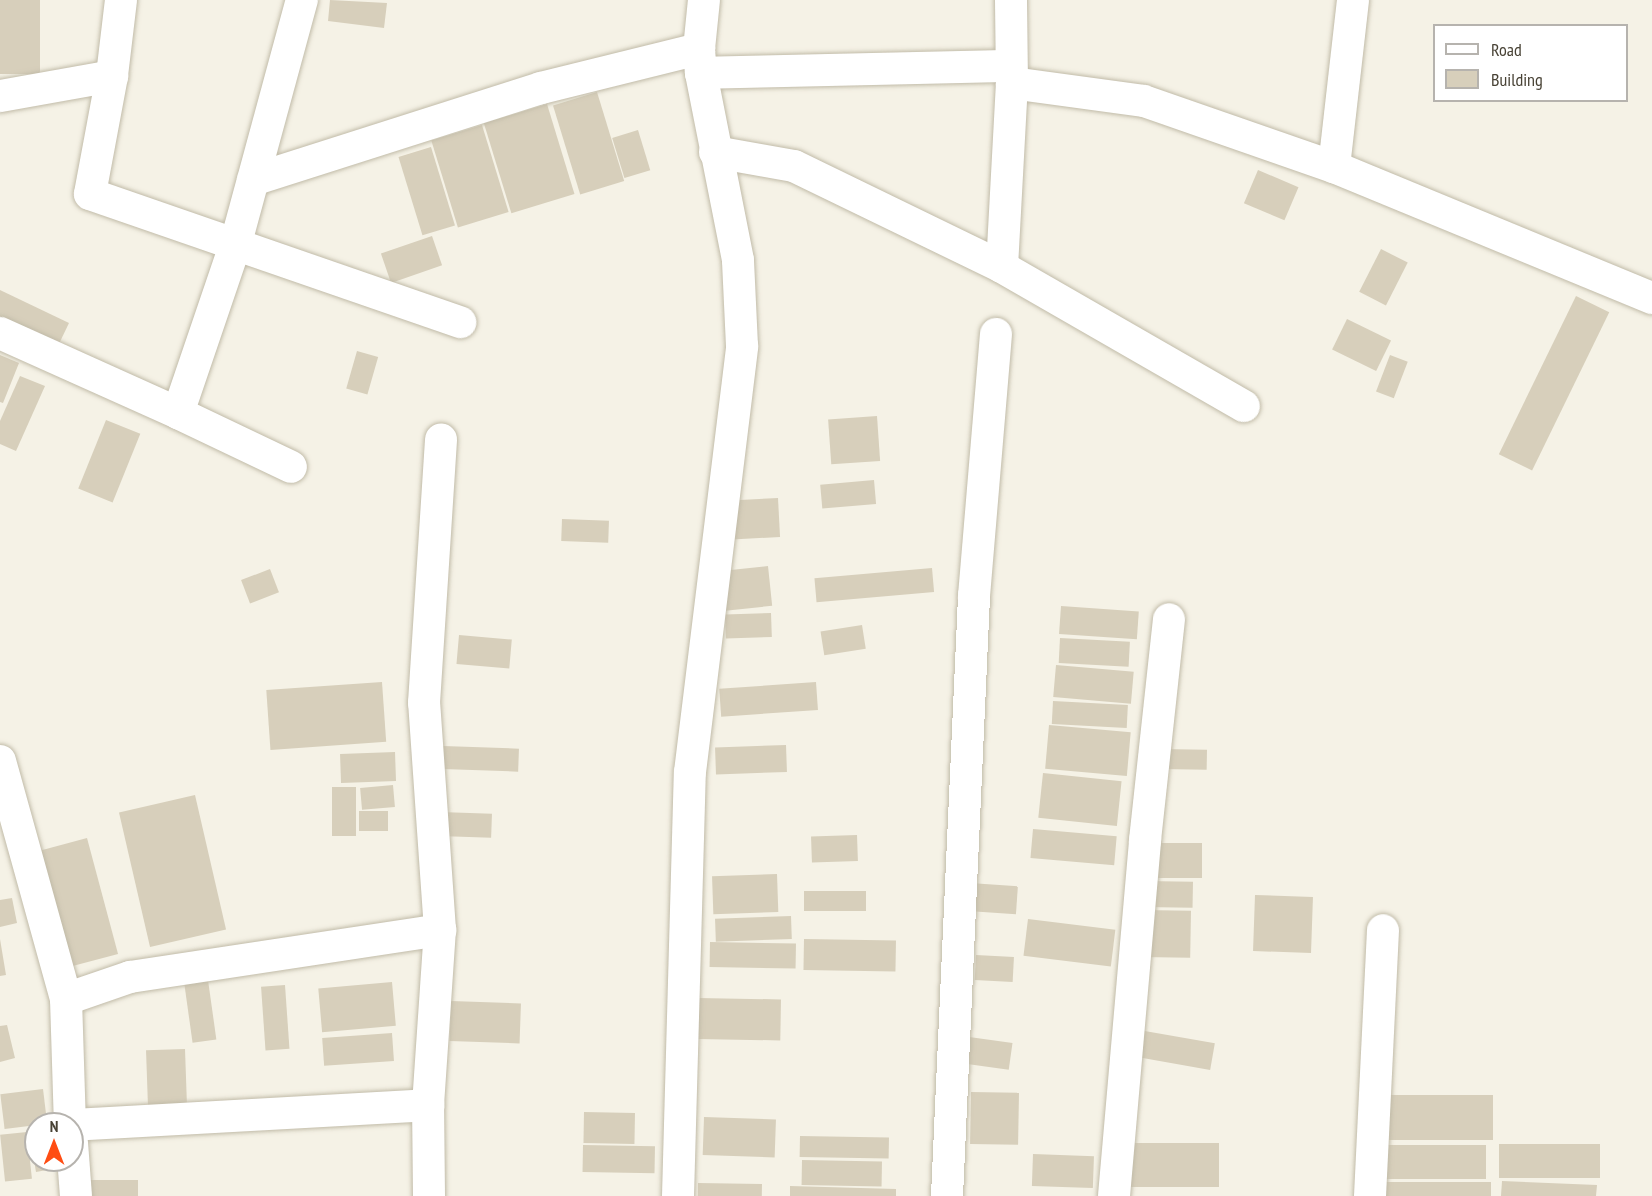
<!DOCTYPE html>
<html>
<head>
<meta charset="utf-8">
<style>
  body { margin:0 }
  #map { position:relative; width:1652px; height:1196px; overflow:hidden; background:#f5f2e6; font-family:"PT Sans Narrow",sans-serif }
  div>[style] { position:absolute }
  .building>* { inset:0; background:#d7cfbb; transform-origin:0 0 }
  .roads { filter:drop-shadow(0 0 2px #c1bba8) drop-shadow(0 0 2px #c1bba8) }
  .street>* { height:32px; margin:-16px; padding:0 16px; transform-origin:16px; border-radius:16px; background:#fff }
  span { translate:-50% -50%; white-space:nowrap; text-align:center; line-height:1.15; -webkit-text-stroke:4.5px #fff; paint-order:stroke }
  .legend { position:absolute; left:1433px; top:24px; width:195px; height:78px; box-sizing:border-box; background:#fff; border:2px solid #b6b3ae; margin:0; padding:8px 10px; list-style:none; font-size:18px; color:#484235 }
  .legend li { display:flex; align-items:center; gap:12px; height:30px }
  .legend b { width:30px; border:2px solid #b6b3ae }
  .north { position:absolute; left:24px; top:1112px; width:60px; height:60px; box-sizing:border-box; background:#fff; border:2px solid #b6b3ae; border-radius:50%; rotate:0deg; font-size:16px; font-weight:700; line-height:24px; text-align:center; color:#484235 }
  .north::after { content:''; display:block; margin:auto; width:21px; height:27px; background:#ff4d13; clip-path:polygon(50% 0,100% 100%,50% 72%,0 100%) }
</style>
</head>
<body>
<div id="map">
  <div class="building">
    <i style="left:0;top:0;width:40px;height:74px"></i>
    <i style="clip-path:polygon(330px 0,387px 3px,384px 28px,328px 21px)"></i>
    <i style="left:597px;top:92px;width:93px;height:46px;rotate:73deg"></i>
    <i style="left:547px;top:104px;width:94px;height:66px;rotate:73deg"></i>
    <i style="left:482px;top:125px;width:91px;height:53px;rotate:73deg"></i>
    <i style="left:638px;top:130px;width:42px;height:27px;rotate:73deg"></i>
    <i style="left:431px;top:147px;width:82px;height:34px;rotate:73deg"></i>
    <i style="left:1258px;top:170px;width:44px;height:36px;rotate:23deg"></i>
    <i style="left:432px;top:236px;width:31px;height:54px;rotate:71deg"></i>
    <i style="left:1381px;top:249px;width:30px;height:48px;rotate:27deg"></i>
    <i style="clip-path:polygon(0 290px,69px 323px,57px 348px,0 322px)"></i>
    <i style="left:1576px;top:296px;width:37px;height:176px;rotate:26deg"></i>
    <i style="left:1347px;top:319px;width:49px;height:34px;rotate:26deg"></i>
    <i style="left:357px;top:351px;width:22px;height:39px;rotate:16deg"></i>
    <i style="clip-path:polygon(0 355px,19px 363px,3px 403px,0 402px)"></i>
    <i style="left:1390px;top:355px;width:19px;height:39px;rotate:21deg"></i>
    <i style="clip-path:polygon(20px 376px,45px 386px,16px 451px,0 444px,0 421px)"></i>
    <i style="left:877px;top:416px;width:45px;height:49px;rotate:86deg"></i>
    <i style="left:106px;top:420px;width:37px;height:74px;rotate:22deg"></i>
    <i style="left:874px;top:480px;width:24px;height:54px;rotate:85deg"></i>
    <i style="left:778px;top:498px;width:39px;height:48px;rotate:87deg"></i>
    <i style="left:562px;top:519px;width:47px;height:22px;rotate:2deg"></i>
    <i style="left:768px;top:566px;width:40px;height:47px;rotate:84deg"></i>
    <i style="left:932px;top:568px;width:24px;height:118px;rotate:85deg"></i>
    <i style="left:270px;top:569px;width:25px;height:31px;rotate:69deg"></i>
    <i style="left:1061px;top:606px;width:78px;height:28px;rotate:4deg"></i>
    <i style="left:771px;top:613px;width:24px;height:46px;rotate:88deg"></i>
    <i style="left:862px;top:625px;width:24px;height:42px;rotate:81deg"></i>
    <i style="left:459px;top:635px;width:53px;height:29px;rotate:5deg"></i>
    <i style="left:1060px;top:638px;width:70px;height:25px;rotate:3deg"></i>
    <i style="left:1056px;top:665px;width:78px;height:32px;rotate:5deg"></i>
    <i style="left:382px;top:682px;width:60px;height:116px;rotate:86deg"></i>
    <i style="left:816px;top:682px;width:28px;height:97px;rotate:86deg"></i>
    <i style="left:1053px;top:701px;width:75px;height:23px;rotate:3deg"></i>
    <i style="left:1049px;top:725px;width:82px;height:44px;rotate:5deg"></i>
    <i style="left:786px;top:745px;width:27px;height:71px;rotate:88deg"></i>
    <i style="left:443px;top:746px;width:76px;height:23px;rotate:2deg"></i>
    <i style="left:1160px;top:749px;width:47px;height:20px;rotate:1deg"></i>
    <i style="left:395px;top:752px;width:29px;height:55px;rotate:88deg"></i>
    <i style="left:1043px;top:773px;width:79px;height:45px;rotate:6deg"></i>
    <i style="left:393px;top:785px;width:22px;height:33px;rotate:85deg"></i>
    <i style="left:332px;top:787px;width:24px;height:49px"></i>
    <i style="left:195px;top:795px;width:138px;height:78px;rotate:77deg"></i>
    <i style="left:388px;top:811px;width:20px;height:29px;rotate:90deg"></i>
    <i style="left:440px;top:812px;width:52px;height:24px;rotate:2deg"></i>
    <i style="left:1033px;top:829px;width:84px;height:29px;rotate:5deg"></i>
    <i style="left:857px;top:835px;width:26px;height:46px;rotate:88deg"></i>
    <i style="left:87px;top:838px;width:120px;height:49px;rotate:75deg"></i>
    <i style="left:1148px;top:843px;width:54px;height:35px"></i>
    <i style="left:777px;top:874px;width:38px;height:65px;rotate:88deg"></i>
    <i style="left:1144px;top:881px;width:49px;height:26px;rotate:1deg"></i>
    <i style="left:970px;top:883px;width:48px;height:28px;rotate:4deg"></i>
    <i style="left:866px;top:891px;width:20px;height:62px;rotate:90deg"></i>
    <i style="left:1255px;top:895px;width:58px;height:56px;rotate:2deg"></i>
    <i style="clip-path:polygon(12px 898px,17px 923px,0 927px,0 900px)"></i>
    <i style="left:1142px;top:910px;width:49px;height:47px;rotate:1deg"></i>
    <i style="left:791px;top:916px;width:23px;height:76px;rotate:88deg"></i>
    <i style="left:1028px;top:919px;width:88px;height:37px;rotate:7deg"></i>
    <i style="clip-path:polygon(0 939px,6px 975px,0 976px)"></i>
    <i style="left:804px;top:939px;width:92px;height:31px;rotate:1deg"></i>
    <i style="left:710px;top:942px;width:86px;height:25px;rotate:1deg"></i>
    <i style="left:976px;top:955px;width:38px;height:25px;rotate:3deg"></i>
    <i style="left:208px;top:980px;width:60px;height:24px;rotate:82deg"></i>
    <i style="left:392px;top:982px;width:44px;height:74px;rotate:85deg"></i>
    <i style="left:285px;top:985px;width:64px;height:24px;rotate:86deg"></i>
    <i style="left:698px;top:998px;width:83px;height:41px;rotate:1deg"></i>
    <i style="left:451px;top:1001px;width:70px;height:40px;rotate:2deg"></i>
    <i style="clip-path:polygon(7px 1025px,15px 1058px,0 1062px,0 1026px)"></i>
    <i style="left:1139px;top:1030px;width:77px;height:27px;rotate:10deg"></i>
    <i style="left:392px;top:1033px;width:28px;height:70px;rotate:86deg"></i>
    <i style="left:962px;top:1036px;width:51px;height:27px;rotate:8deg"></i>
    <i style="left:185px;top:1049px;width:56px;height:39px;rotate:88deg"></i>
    <i style="left:43px;top:1089px;width:35px;height:43px;rotate:83deg"></i>
    <i style="left:971px;top:1092px;width:48px;height:52px;rotate:1deg"></i>
    <i style="left:1377px;top:1095px;width:116px;height:45px"></i>
    <i style="left:584px;top:1112px;width:51px;height:31px;rotate:1deg"></i>
    <i style="left:704px;top:1117px;width:72px;height:38px;rotate:2deg"></i>
    <i style="clip-path:polygon(36px 1130px,36px 1160px,62px 1160px,63px 1167px,36px 1172px,29px 1131px)"></i>
    <i style="left:27px;top:1132px;width:47px;height:27px;rotate:84deg"></i>
    <i style="left:800px;top:1136px;width:89px;height:21px;rotate:1deg"></i>
    <i style="left:1127px;top:1143px;width:92px;height:44px"></i>
    <i style="left:1499px;top:1144px;width:101px;height:34px"></i>
    <i style="left:583px;top:1145px;width:72px;height:27px;rotate:1deg"></i>
    <i style="left:1378px;top:1145px;width:108px;height:34px"></i>
    <i style="left:1033px;top:1154px;width:61px;height:32px;rotate:2deg"></i>
    <i style="left:802px;top:1160px;width:80px;height:25px;rotate:1deg"></i>
    <i style="left:138px;top:1180px;width:16px;height:57px;rotate:90deg"></i>
    <i style="clip-path:polygon(1502px 1181px,1597px 1185px,1596px 1196px,1501px 1196px)"></i>
    <i style="left:1378px;top:1182px;width:113px;height:14px"></i>
    <i style="left:698px;top:1183px;width:64px;height:13px;rotate:1deg"></i>
    <i style="clip-path:polygon(790px 1186px,896px 1189px,896px 1196px,790px 1196px)"></i>
  </div>
  <div class="roads">
    <div class="street">
      <i style="left:121px;top:0;width:77px;rotate:96.8deg"></i>
      <i style="left:112px;top:76px;width:120px;rotate:100.6deg"></i>
      <i style="left:90px;top:194px;width:392px;rotate:19.1deg"></i>
      <i style="left:701px;top:73px;width:310px;rotate:-1.3deg"></i>
      <i style="left:1012px;top:83px;width:133px;rotate:7.8deg"></i>
      <i style="left:1144px;top:101px;width:201px;rotate:19.2deg"></i>
      <i style="left:1334px;top:167px;width:344px;rotate:22.4deg"></i>
      <i style="left:0;top:96px;width:114px;rotate:-10.1deg"></i>
      <i style="left:715px;top:152px;width:80px;rotate:10deg"></i>
      <i style="left:794px;top:166px;width:231px;rotate:25.9deg"></i>
      <i style="left:1002px;top:267px;width:279px;rotate:29.9deg"></i>
      <i style="left:1334px;top:167px;width:168px;rotate:-83.5deg"></i>
      <i style="left:253px;top:180px;width:302px;rotate:-17.7deg"></i>
      <i style="left:541px;top:88px;width:163px;rotate:-13.9deg"></i>
      <i style="left:1002px;top:267px;width:184px;rotate:-86.9deg"></i>
      <i style="left:1012px;top:83px;width:83px;rotate:-90.7deg"></i>
      <i style="left:0;top:333px;width:195px;rotate:24.2deg"></i>
      <i style="left:178px;top:413px;width:125px;rotate:25.5deg"></i>
      <i style="left:178px;top:413px;width:176px;rotate:-71.2deg"></i>
      <i style="left:235px;top:246px;width:255px;rotate:-74.8deg"></i>
      <i style="left:0;top:761px;width:247px;rotate:74.5deg"></i>
      <i style="left:66px;top:999px;width:125px;rotate:88.2deg"></i>
      <i style="left:66px;top:999px;width:68px;rotate:-19deg"></i>
      <i style="left:130px;top:977px;width:314px;rotate:-8.6deg"></i>
      <i style="left:72px;top:1125px;width:357px;rotate:-3.2deg"></i>
      <i style="left:72px;top:1143px;width:53px;rotate:85.7deg"></i>
      <i style="left:429px;top:1196px;width:91px;rotate:-90.6deg"></i>
      <i style="left:428px;top:1105px;width:175px;rotate:-86.1deg"></i>
      <i style="left:440px;top:930px;width:228px;rotate:-94deg"></i>
      <i style="left:424px;top:703px;width:264px;rotate:-86.3deg"></i>
      <i style="left:678px;top:1196px;width:424px;rotate:-88.4deg"></i>
      <i style="left:690px;top:772px;width:429px;rotate:-83deg"></i>
      <i style="left:742px;top:346px;width:86px;rotate:-92.7deg"></i>
      <i style="left:738px;top:260px;width:191px;rotate:-101.2deg"></i>
      <i style="left:701px;top:73px;width:24px;rotate:-95deg"></i>
      <i style="left:699px;top:49px;width:49px;rotate:-84.2deg"></i>
      <i style="left:947px;top:1196px;width:601px;rotate:-87.42deg"></i>
      <i style="left:974px;top:596px;width:263px;rotate:-85.2deg"></i>
      <i style="left:1114px;top:1196px;width:357px;rotate:-85deg"></i>
      <i style="left:1145px;top:840px;width:222px;rotate:-83.8deg"></i>
      <i style="left:1370px;top:1196px;width:266px;rotate:-87.2deg"></i>
    </div>
  </div>
  <ul class="legend">
  <li><b style="height:8px;background:#fff"></b>Road</li>
  <li><b style="height:16px;background:#d7cfbb"></b>Building</li>
  </ul>
  <div class="north">N</div>
</div>
</body>
</html>
